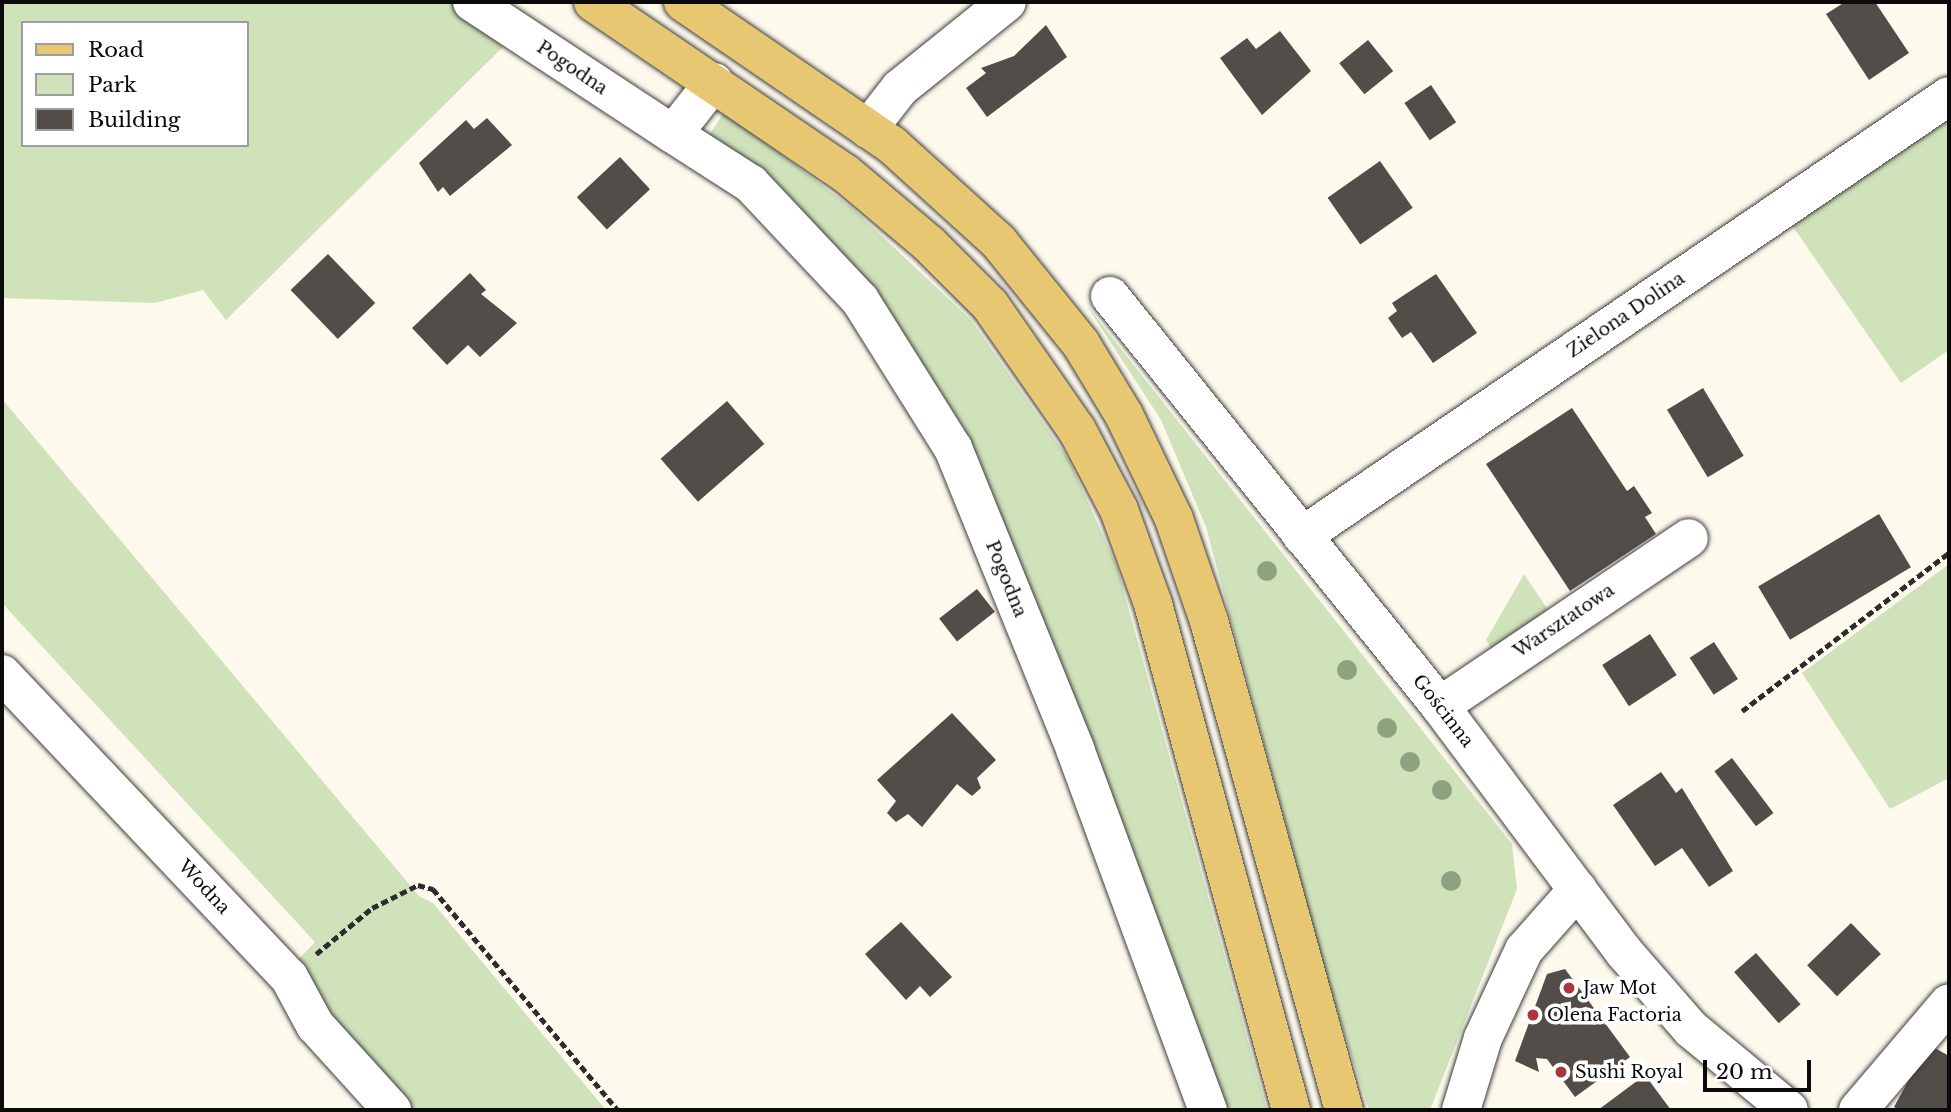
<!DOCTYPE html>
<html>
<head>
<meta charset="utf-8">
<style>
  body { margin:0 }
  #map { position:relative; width:1951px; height:1112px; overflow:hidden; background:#fdf9ec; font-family:"Libre Baskerville",serif }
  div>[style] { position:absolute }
  .green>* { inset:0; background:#d0e2ba }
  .building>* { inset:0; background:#534d49; transform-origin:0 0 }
  .path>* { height:4.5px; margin-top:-2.25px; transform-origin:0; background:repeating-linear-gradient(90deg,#2d2d2d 0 7px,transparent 0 10.5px) }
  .roads { filter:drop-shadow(0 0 2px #3e3e3e) drop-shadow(0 0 2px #3e3e3e) }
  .minor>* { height:38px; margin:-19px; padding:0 19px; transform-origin:19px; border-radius:19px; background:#fff }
  .major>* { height:38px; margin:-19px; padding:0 19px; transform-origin:19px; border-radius:19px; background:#e7c771 }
  .trees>* { width:20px; height:20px; margin:-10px; border-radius:50%; background:#8da27e }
  .dots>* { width:19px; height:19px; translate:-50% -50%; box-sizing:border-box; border:4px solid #fff; border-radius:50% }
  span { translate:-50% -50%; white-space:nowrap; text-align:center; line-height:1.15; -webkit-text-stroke:7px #fff; paint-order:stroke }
  .street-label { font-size:18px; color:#0b0b0b }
  .poi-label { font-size:18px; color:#0b0b0b }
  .left { translate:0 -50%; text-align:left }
  .frame { position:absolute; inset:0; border:4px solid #0b0b0b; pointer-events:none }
  .legend { position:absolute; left:21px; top:21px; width:228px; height:126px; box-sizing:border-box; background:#fff; border:2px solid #9d9d9d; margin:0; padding:9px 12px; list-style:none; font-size:21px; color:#0b0b0b }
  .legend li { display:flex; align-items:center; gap:14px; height:35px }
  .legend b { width:35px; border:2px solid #9d9d9d }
  .scale { position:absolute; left:1703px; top:1060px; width:108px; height:32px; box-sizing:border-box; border:4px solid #0b0b0b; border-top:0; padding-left:9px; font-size:21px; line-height:24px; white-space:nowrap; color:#0b0b0b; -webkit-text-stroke:5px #fff; paint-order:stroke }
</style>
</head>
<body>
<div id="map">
  <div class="green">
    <i style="clip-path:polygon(evenodd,2px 2px,458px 2px,512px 38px,226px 320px,203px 290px,155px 303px,2px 298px,2px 2px,23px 23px,247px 23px,247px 145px,23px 145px,23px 23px)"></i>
    <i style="clip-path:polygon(1949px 97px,1949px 350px,1901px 383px,1780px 208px)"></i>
    <i style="clip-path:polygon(725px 111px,853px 209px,971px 320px,1069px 460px,1117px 567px,1267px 1110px,1217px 1110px,960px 447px,704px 143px)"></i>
    <i style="clip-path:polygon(1087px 306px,1512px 844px,1517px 889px,1430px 1110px,1369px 1110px,1328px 982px,1206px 527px,1161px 420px)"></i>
    <i style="clip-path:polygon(2px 399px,419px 896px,433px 903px,606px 1110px,402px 1110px,280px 979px,315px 942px,2px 603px)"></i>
    <i style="clip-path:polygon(1949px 564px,1949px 778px,1890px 809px,1802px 673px)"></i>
    <i style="clip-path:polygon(1524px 574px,1550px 613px,1492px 650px,1486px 640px)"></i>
  </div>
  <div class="building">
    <i style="clip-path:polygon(1845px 2px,1875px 2px,1909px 53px,1869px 80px,1826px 14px)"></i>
    <i style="clip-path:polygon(1046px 25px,1067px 57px,987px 117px,966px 88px,986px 73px,981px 68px,1014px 56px)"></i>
    <i style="clip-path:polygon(1280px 31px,1311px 71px,1262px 115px,1220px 58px,1247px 38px,1256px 49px)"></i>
    <i style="left:1368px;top:40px;width:40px;height:37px;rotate:51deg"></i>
    <i style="left:1431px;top:85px;width:45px;height:32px;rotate:56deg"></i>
    <i style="clip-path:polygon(487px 118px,512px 145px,450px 196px,443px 187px,438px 192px,419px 163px,466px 120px,474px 129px)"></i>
    <i style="left:620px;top:157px;width:44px;height:59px;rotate:47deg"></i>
    <i style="left:1380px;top:161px;width:57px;height:64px;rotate:55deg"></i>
    <i style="left:328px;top:254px;width:68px;height:52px;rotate:46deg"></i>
    <i style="clip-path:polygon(470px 273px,486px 290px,481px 294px,517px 323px,480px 357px,468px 345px,447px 365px,412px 328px)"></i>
    <i style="clip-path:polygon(1436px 274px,1477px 333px,1433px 363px,1411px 332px,1402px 338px,1388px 318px,1397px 311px,1392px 303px)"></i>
    <i style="left:1703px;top:388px;width:79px;height:42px;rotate:59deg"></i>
    <i style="left:727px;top:401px;width:57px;height:88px;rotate:49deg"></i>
    <i style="clip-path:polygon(1572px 408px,1627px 491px,1634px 486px,1652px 513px,1645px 517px,1656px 534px,1570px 591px,1486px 464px)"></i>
    <i style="left:1879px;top:514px;width:62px;height:141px;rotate:59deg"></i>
    <i style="left:977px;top:589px;width:29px;height:48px;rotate:52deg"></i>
    <i style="left:1650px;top:634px;width:49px;height:57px;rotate:57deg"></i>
    <i style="left:1714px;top:642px;width:44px;height:29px;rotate:57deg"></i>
    <i style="clip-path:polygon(952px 713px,996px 760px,977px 778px,981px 788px,972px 796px,957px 784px,922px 827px,908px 814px,896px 822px,887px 813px,896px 801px,877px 780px)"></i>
    <i style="left:1732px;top:758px;width:69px;height:22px;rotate:53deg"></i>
    <i style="clip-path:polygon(1661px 772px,1676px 793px,1682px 788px,1733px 871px,1709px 887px,1682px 848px,1655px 866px,1613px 805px)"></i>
    <i style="clip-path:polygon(901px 922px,952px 977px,930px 997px,920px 986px,906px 1000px,865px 954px)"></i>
    <i style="left:1851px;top:923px;width:43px;height:61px;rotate:46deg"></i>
    <i style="left:1756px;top:953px;width:68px;height:29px;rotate:49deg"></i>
    <i style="clip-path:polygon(1565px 969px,1630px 1057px,1575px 1097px,1547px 1059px,1536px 1058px,1539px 1072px,1515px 1061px,1547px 974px)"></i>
    <i style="clip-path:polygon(1928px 1044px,1949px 1056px,1949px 1110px,1899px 1110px,1894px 1107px)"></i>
    <i style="clip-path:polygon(1645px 1075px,1671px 1110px,1598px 1110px)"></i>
  </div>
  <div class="path">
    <i style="left:1742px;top:711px;width:260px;rotate:-37.4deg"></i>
    <i style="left:316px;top:954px;width:72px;rotate:-39.4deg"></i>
    <i style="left:372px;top:908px;width:51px;rotate:-26.6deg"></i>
    <i style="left:418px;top:885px;width:16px;rotate:15deg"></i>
    <i style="left:433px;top:889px;width:288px;rotate:50.1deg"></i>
  </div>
  <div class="roads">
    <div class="minor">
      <i style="left:472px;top:2px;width:240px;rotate:33.3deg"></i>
      <i style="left:714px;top:82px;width:66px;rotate:128.3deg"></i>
      <i style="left:673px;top:134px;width:93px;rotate:32.7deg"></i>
      <i style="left:751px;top:184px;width:159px;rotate:46.8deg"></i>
      <i style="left:860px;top:300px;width:175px;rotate:57.9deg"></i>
      <i style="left:953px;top:448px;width:325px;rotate:67.9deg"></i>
      <i style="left:1075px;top:749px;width:385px;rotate:69.8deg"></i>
      <i style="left:868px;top:129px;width:52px;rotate:-52deg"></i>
      <i style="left:900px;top:88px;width:137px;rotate:-38.8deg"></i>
      <i style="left:1110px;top:296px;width:526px;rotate:51.17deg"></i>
      <i style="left:1440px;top:706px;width:307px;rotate:53.2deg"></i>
      <i style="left:1624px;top:952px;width:102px;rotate:49deg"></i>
      <i style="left:1691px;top:1029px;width:127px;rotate:39.6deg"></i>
      <i style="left:1302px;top:536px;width:782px;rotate:-34.22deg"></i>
      <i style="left:2px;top:674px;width:417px;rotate:46.6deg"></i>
      <i style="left:289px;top:977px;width:55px;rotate:61.6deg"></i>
      <i style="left:315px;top:1025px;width:115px;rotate:47.8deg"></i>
      <i style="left:1440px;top:706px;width:300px;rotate:-34deg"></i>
      <i style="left:1461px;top:1110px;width:75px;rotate:-73deg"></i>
      <i style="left:1483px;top:1038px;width:97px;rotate:-65deg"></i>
      <i style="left:1524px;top:950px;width:81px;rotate:-48.5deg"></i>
      <i style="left:1858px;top:1110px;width:140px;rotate:-49.6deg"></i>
    </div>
    <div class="major">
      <i style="left:593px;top:2px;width:305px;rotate:34.2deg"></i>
      <i style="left:845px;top:173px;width:110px;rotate:40.2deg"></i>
      <i style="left:929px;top:244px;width:86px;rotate:45deg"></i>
      <i style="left:990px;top:305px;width:152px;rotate:55.2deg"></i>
      <i style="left:1077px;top:430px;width:90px;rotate:62.3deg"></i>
      <i style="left:1119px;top:510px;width:100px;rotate:70.1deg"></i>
      <i style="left:1153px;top:604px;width:524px;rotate:74.74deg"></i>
      <i style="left:683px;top:2px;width:253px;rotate:34.4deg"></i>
      <i style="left:892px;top:145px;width:143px;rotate:42.2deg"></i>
      <i style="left:998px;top:241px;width:132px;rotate:51.1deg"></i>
      <i style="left:1081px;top:344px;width:83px;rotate:58.8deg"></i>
      <i style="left:1124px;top:415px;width:115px;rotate:64.3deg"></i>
      <i style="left:1174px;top:519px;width:108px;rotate:71.1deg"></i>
      <i style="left:1209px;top:621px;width:507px;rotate:74.57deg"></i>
    </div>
  </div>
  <div class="trees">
    <i style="left:1267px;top:571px"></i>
    <i style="left:1347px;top:670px"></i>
    <i style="left:1387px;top:728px"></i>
    <i style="left:1410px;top:762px"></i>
    <i style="left:1442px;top:790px"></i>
    <i style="left:1451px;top:881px"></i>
  </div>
  <div class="dots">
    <i style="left:1569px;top:988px;background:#aa353e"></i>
    <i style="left:1533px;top:1015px;background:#aa353e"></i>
    <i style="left:1561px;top:1072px;background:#aa353e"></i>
  </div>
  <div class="street-label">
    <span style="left:572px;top:68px;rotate:34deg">Pogodna</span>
    <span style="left:1626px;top:315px;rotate:-34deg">Zielona Dolina</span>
    <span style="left:1006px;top:579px;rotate:68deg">Pogodna</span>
    <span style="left:1564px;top:621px;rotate:-34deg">Warsztatowa</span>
    <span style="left:1443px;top:711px;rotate:52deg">Gościnna</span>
    <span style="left:204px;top:887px;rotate:47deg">Wodna</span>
  </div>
  <div class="poi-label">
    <span class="left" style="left:1583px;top:988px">Jaw Mot</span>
    <span class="left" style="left:1547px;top:1015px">Olena Factoria</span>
    <span class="left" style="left:1575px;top:1072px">Sushi Royal</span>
  </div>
  <div class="frame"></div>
  <ul class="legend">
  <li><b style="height:9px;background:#e7c771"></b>Road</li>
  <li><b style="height:19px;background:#d0e2ba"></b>Park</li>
  <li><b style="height:19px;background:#534d49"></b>Building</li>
  </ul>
  <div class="scale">20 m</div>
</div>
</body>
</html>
